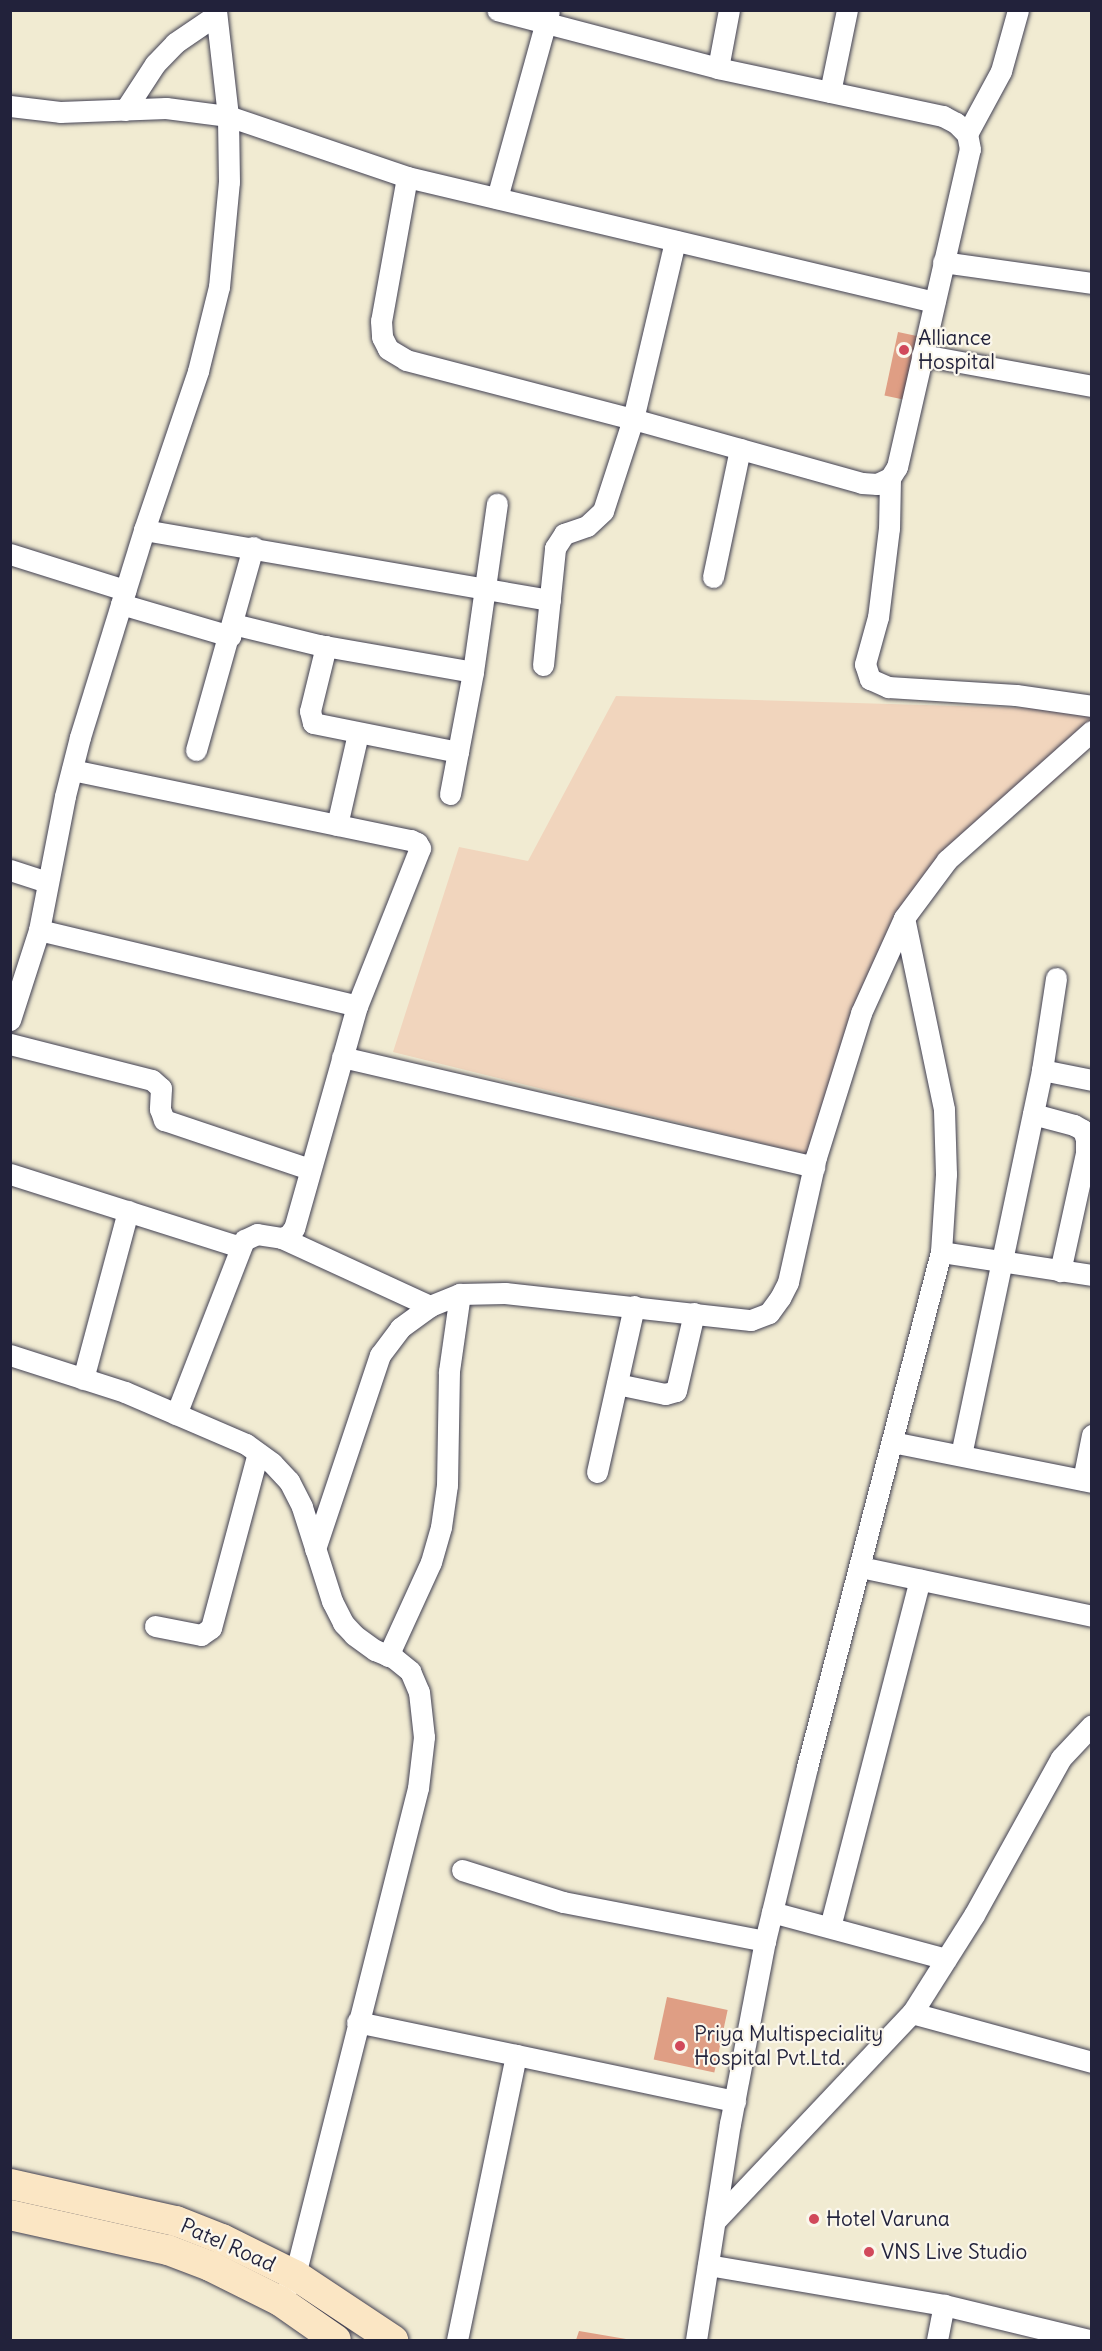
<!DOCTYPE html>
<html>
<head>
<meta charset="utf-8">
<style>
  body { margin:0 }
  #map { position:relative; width:1102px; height:2351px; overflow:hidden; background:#f1ebd2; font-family:Delius,sans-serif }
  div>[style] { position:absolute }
  .built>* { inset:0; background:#f1d5bd }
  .building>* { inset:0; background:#df9e84; transform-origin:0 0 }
  .roads { filter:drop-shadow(0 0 2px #414052) drop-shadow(0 0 2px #414052) }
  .street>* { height:21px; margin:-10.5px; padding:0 10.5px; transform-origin:10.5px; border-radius:10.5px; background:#fff }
  .secondary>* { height:30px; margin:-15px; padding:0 15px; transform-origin:15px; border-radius:15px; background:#fbe6c4 }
  .dots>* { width:16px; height:16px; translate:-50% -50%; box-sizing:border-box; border:3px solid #fbf7ec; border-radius:50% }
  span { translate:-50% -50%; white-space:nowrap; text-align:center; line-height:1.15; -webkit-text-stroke:4.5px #fbf7ec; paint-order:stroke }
  .poi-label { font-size:21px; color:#22223b }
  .left { translate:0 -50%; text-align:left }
  .street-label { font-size:21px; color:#22223b }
  .frame { position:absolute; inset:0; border:12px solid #22223b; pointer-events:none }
</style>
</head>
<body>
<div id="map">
  <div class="built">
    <i style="clip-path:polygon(616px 696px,1091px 710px,1091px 747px,1036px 798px,964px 850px,912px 928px,850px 1049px,822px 1158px,393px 1052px,459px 847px,528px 861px)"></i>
  </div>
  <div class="building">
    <i style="left:898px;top:332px;width:24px;height:65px;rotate:12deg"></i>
    <i style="left:667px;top:1997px;width:62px;height:64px;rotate:12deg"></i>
    <i style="clip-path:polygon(579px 2331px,626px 2339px,626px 2340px,576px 2340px)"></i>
  </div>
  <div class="roads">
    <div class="street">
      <i style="left:718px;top:68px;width:59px;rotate:-79.3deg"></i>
      <i style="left:830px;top:92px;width:84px;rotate:-78.3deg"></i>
      <i style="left:10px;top:106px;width:50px;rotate:6.8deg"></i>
      <i style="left:60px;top:112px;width:106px;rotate:-2.2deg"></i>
      <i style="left:166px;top:108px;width:63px;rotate:7.4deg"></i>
      <i style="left:228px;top:116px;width:189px;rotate:18.8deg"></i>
      <i style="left:407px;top:177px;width:542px;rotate:13.34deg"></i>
      <i style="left:125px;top:110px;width:55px;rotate:-56.9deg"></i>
      <i style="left:155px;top:64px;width:29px;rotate:-46deg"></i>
      <i style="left:175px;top:43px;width:50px;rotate:-34.3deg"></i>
      <i style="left:967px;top:134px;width:72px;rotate:-61.6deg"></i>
      <i style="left:1001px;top:71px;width:63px;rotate:-74.4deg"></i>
      <i style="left:407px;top:177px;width:146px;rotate:100.2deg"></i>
      <i style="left:381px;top:321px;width:16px;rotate:86deg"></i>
      <i style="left:382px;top:337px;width:13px;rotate:63deg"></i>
      <i style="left:388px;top:349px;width:21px;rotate:31deg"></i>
      <i style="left:406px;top:360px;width:235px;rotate:14.6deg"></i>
      <i style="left:633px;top:419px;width:238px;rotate:15.6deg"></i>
      <i style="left:862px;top:483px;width:15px;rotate:4deg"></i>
      <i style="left:877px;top:484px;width:14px;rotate:-25deg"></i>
      <i style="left:890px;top:478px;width:13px;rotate:-58deg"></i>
      <i style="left:897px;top:467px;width:326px;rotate:-77.1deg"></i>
      <i style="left:970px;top:149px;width:15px;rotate:-101deg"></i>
      <i style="left:967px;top:134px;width:16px;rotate:-135deg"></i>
      <i style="left:956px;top:123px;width:15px;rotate:-152deg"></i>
      <i style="left:943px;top:116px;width:230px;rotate:-168deg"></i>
      <i style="left:718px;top:68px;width:228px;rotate:-165.3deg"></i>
      <i style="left:497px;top:198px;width:194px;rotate:-74.5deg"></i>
      <i style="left:943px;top:262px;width:150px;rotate:8deg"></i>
      <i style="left:922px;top:355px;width:173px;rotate:10.3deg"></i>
      <i style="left:890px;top:478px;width:50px;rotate:91.1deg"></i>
      <i style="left:889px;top:528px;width:90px;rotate:97deg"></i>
      <i style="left:878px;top:617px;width:49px;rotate:105.5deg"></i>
      <i style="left:865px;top:664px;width:16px;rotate:72deg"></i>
      <i style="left:870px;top:679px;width:20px;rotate:24deg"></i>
      <i style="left:888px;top:687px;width:128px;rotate:3.6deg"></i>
      <i style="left:1016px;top:695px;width:77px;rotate:8.2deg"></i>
      <i style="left:144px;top:530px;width:412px;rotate:9.8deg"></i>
      <i style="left:10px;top:554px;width:121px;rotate:17.4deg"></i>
      <i style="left:713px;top:577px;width:131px;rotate:-78.1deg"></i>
      <i style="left:121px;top:604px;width:114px;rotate:16.4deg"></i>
      <i style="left:233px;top:624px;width:89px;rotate:13.7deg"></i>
      <i style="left:319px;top:645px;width:156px;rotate:9.9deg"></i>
      <i style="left:326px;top:646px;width:67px;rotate:103.8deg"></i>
      <i style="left:310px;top:711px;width:12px;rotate:76deg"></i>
      <i style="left:313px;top:723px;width:148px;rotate:11.3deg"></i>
      <i style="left:543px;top:665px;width:118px;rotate:-84.1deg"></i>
      <i style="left:555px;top:548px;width:17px;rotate:-57deg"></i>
      <i style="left:564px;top:534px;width:24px;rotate:-19deg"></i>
      <i style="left:587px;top:526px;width:22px;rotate:-43deg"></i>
      <i style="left:603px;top:511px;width:97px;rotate:-71.9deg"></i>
      <i style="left:633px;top:419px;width:183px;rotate:-76.7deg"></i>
      <i style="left:196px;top:750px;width:211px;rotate:-74.3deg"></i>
      <i style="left:72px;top:770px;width:346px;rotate:11.7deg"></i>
      <i style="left:411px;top:840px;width:7px;rotate:27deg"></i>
      <i style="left:417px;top:843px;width:6px;rotate:59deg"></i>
      <i style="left:420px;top:848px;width:170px;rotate:111.7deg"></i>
      <i style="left:357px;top:1006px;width:231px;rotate:105.8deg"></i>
      <i style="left:294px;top:1228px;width:9px;rotate:126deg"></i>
      <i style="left:289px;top:1235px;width:8px;rotate:157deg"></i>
      <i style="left:282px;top:1238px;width:25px;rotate:-171deg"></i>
      <i style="left:257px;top:1234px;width:14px;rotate:155deg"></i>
      <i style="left:244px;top:1240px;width:187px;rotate:111.3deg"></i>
      <i style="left:450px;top:794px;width:124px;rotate:-79.3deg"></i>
      <i style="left:473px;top:672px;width:170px;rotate:-81.9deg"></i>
      <i style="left:337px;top:825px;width:94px;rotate:-77.1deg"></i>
      <i style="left:10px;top:870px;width:39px;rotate:18deg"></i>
      <i style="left:39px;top:930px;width:327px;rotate:13.4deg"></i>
      <i style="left:10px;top:1020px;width:95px;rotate:-72.1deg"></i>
      <i style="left:39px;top:930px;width:136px;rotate:-79deg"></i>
      <i style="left:65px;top:796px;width:61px;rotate:-75.7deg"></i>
      <i style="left:80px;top:737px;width:217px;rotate:-72.8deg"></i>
      <i style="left:144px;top:530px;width:168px;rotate:-71.2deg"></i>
      <i style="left:198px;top:371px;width:87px;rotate:-76deg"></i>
      <i style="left:219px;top:287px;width:105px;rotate:-84.6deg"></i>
      <i style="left:229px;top:182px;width:66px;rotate:-90.9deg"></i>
      <i style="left:228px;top:116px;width:107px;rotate:-96.5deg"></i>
      <i style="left:10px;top:1044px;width:146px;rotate:14.2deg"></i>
      <i style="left:152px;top:1080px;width:12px;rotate:42deg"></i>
      <i style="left:161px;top:1088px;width:21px;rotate:93deg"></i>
      <i style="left:160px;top:1109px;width:12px;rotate:70deg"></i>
      <i style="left:164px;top:1120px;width:154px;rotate:18.6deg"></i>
      <i style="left:342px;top:1057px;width:485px;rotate:13.1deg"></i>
      <i style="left:1042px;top:1070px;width:51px;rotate:11.3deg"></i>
      <i style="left:1033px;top:1114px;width:42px;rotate:15deg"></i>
      <i style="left:1074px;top:1125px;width:10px;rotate:29deg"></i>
      <i style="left:1083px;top:1130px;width:9px;rotate:72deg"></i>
      <i style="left:1086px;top:1139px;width:14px;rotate:90deg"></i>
      <i style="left:1086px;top:1153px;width:121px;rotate:102.4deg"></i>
      <i style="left:10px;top:1174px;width:241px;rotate:17.6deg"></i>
      <i style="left:282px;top:1238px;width:163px;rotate:24.7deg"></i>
      <i style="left:941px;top:1252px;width:153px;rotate:8.7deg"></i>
      <i style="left:10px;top:1355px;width:121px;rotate:17.8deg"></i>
      <i style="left:125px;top:1392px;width:132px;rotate:23.3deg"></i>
      <i style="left:246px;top:1444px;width:32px;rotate:36deg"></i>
      <i style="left:272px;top:1463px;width:25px;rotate:47deg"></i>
      <i style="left:289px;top:1481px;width:29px;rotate:63deg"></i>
      <i style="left:302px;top:1507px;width:99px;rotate:72.3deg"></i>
      <i style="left:332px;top:1601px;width:25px;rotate:63deg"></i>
      <i style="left:343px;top:1623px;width:16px;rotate:47deg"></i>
      <i style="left:354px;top:1635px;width:26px;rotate:36deg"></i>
      <i style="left:375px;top:1650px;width:21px;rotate:23deg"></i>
      <i style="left:394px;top:1658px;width:21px;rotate:39deg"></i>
      <i style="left:410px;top:1671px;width:23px;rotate:67deg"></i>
      <i style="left:419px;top:1692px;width:45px;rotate:83.7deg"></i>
      <i style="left:424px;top:1737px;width:51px;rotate:96.7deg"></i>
      <i style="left:418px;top:1788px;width:502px;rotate:104.17deg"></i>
      <i style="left:295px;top:2275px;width:12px;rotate:121deg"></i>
      <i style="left:83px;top:1379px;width:174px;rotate:-75deg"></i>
      <i style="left:617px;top:1384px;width:49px;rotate:11.8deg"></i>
      <i style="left:665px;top:1394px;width:11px;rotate:-15deg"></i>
      <i style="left:676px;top:1391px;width:80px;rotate:-77deg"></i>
      <i style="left:892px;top:1442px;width:204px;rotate:11.3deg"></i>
      <i style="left:961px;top:1455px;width:393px;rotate:-78.1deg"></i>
      <i style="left:1042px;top:1070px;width:93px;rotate:-81.3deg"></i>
      <i style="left:597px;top:1472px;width:170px;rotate:-77.4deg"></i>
      <i style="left:1083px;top:1480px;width:46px;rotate:-78.7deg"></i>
      <i style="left:315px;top:1549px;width:205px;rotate:-71.5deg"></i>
      <i style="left:380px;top:1355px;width:34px;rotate:-53deg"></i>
      <i style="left:400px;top:1328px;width:37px;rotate:-36deg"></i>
      <i style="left:430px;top:1306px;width:32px;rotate:-22deg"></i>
      <i style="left:460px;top:1294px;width:45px;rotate:-1.3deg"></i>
      <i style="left:505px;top:1293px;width:247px;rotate:6.3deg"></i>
      <i style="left:751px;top:1320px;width:19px;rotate:-21deg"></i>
      <i style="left:769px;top:1313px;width:19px;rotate:-54deg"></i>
      <i style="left:780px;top:1298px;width:18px;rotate:-63deg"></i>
      <i style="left:788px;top:1282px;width:128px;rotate:-77.4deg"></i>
      <i style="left:816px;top:1157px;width:151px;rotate:-72.6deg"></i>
      <i style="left:861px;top:1013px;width:104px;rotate:-65.6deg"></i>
      <i style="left:904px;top:918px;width:72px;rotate:-53.4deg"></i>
      <i style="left:947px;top:860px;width:194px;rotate:-41.7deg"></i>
      <i style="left:860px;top:1567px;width:237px;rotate:11.9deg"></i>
      <i style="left:155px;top:1626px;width:47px;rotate:11.1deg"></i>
      <i style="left:201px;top:1635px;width:12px;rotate:-35deg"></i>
      <i style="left:211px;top:1628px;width:181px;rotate:-75deg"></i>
      <i style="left:388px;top:1656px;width:103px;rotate:-65.4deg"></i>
      <i style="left:431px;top:1562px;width:36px;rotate:-74deg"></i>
      <i style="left:441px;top:1527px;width:42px;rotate:-81.9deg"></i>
      <i style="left:447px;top:1485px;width:114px;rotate:-89deg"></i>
      <i style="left:449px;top:1371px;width:78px;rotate:-81.9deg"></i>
      <i style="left:462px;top:1870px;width:106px;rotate:17.6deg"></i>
      <i style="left:563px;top:1902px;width:206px;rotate:10.9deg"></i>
      <i style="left:772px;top:1912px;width:180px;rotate:15.1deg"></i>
      <i style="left:830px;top:1927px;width:359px;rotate:-75.5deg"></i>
      <i style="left:912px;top:2013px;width:187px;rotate:15.2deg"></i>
      <i style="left:357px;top:2022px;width:162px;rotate:11.7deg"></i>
      <i style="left:715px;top:2221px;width:286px;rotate:-46.6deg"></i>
      <i style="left:912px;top:2013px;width:116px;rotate:-57.7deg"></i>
      <i style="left:974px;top:1915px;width:179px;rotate:-61deg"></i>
      <i style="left:1061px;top:1758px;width:45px;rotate:-46.8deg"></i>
      <i style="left:708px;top:2265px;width:239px;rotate:9.6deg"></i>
      <i style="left:944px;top:2305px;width:149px;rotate:13.6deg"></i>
      <i style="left:457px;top:2340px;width:291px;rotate:-78.3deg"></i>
      <i style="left:516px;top:2055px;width:224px;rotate:11.9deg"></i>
      <i style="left:696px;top:2340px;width:219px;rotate:-81.1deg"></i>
      <i style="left:730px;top:2124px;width:186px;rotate:-79.2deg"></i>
      <i style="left:765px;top:1941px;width:179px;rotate:-76.4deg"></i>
      <i style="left:807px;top:1767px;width:532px;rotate:-75.42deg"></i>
      <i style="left:941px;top:1252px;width:78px;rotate:-86.3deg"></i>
      <i style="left:946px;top:1174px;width:65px;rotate:-91.8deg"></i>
      <i style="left:944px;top:1109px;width:195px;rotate:-101.8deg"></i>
      <i style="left:937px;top:2340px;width:36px;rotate:-79deg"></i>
    </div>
    <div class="secondary">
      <i style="left:10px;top:2184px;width:170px;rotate:12.6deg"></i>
      <i style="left:176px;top:2221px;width:49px;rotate:21.4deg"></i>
      <i style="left:222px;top:2239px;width:81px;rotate:26.3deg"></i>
      <i style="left:295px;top:2275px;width:118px;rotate:33.6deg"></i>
      <i style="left:10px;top:2215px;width:162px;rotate:12.5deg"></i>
      <i style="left:168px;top:2250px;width:45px;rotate:20.9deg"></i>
      <i style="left:210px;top:2266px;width:78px;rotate:26.6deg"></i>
      <i style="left:280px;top:2301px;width:68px;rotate:34.9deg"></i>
    </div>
  </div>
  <div class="dots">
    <i style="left:904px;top:350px;background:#d1495b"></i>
    <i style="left:680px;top:2046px;background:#d1495b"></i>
    <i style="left:814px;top:2219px;background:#d1495b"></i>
    <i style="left:869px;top:2252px;background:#d1495b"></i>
  </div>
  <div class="poi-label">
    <span class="left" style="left:918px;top:350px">Alliance<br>Hospital</span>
    <span class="left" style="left:694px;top:2046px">Priya Multispeciality<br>Hospital Pvt.Ltd.</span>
    <span class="left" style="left:826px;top:2219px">Hotel Varuna</span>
    <span class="left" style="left:881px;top:2252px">VNS Live Studio</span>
  </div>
  <div class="street-label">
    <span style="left:228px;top:2245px;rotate:24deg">Patel Road</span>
  </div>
  <div class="frame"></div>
</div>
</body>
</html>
